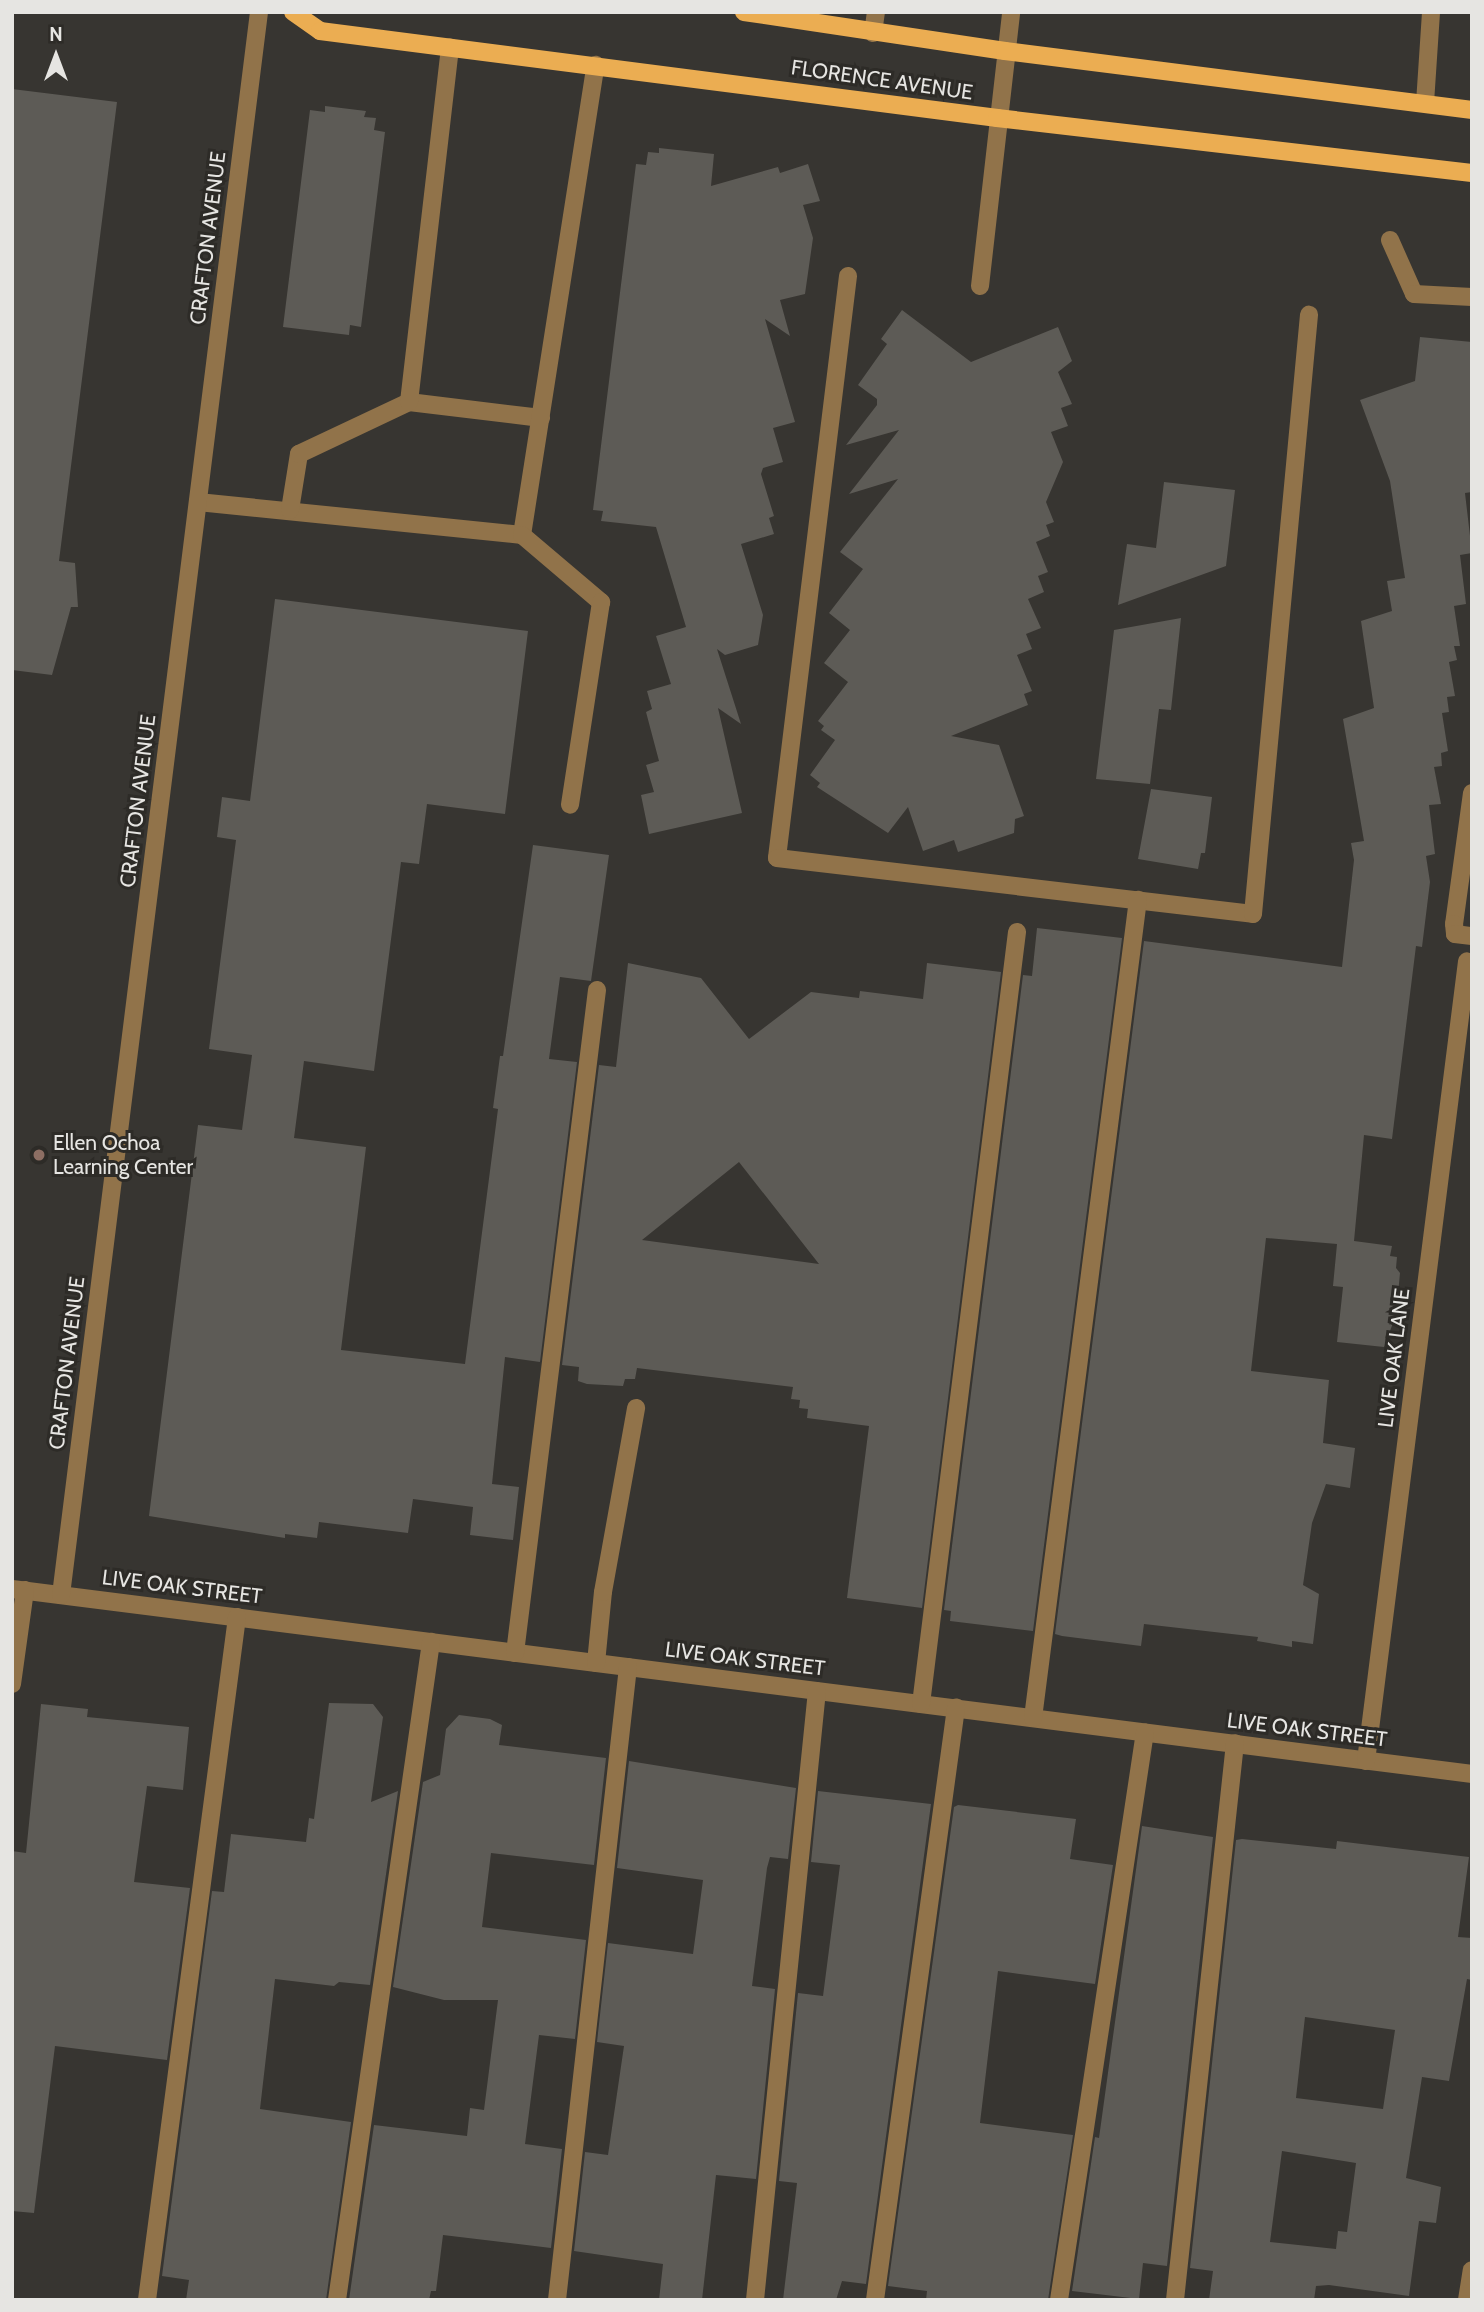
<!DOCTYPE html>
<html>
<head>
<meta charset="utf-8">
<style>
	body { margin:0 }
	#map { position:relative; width:1484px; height:2312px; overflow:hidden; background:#373531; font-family:Cabin,sans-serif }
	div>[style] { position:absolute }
	.building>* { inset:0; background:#5d5b56 }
	.minor>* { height:18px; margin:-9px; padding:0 9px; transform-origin:9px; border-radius:9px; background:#91734a }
	.major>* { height:18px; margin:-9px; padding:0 9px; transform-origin:9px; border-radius:9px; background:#ebad52 }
	.dots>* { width:19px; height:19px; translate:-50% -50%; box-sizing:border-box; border:4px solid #2d2b27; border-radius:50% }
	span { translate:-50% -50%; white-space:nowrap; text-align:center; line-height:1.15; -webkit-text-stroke:6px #2d2b27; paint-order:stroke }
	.street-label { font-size:21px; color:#e6e5e2 }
	.poi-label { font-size:21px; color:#e6e5e2 }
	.left { translate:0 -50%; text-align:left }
	.frame { position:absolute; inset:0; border:14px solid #e6e5e2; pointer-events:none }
	.north { position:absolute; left:21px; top:21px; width:70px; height:70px; -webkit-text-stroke:5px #2d2b27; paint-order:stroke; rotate:0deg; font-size:19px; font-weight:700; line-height:28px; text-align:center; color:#e6e5e2 }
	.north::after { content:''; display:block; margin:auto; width:24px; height:32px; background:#e6e5e2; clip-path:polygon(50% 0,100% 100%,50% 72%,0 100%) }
</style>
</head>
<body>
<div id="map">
	<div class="building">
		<div style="clip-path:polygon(12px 89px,117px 102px,59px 561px,75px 563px,78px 607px,71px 607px,52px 675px,12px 670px)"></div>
		<div style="clip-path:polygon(325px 106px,366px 111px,364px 117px,376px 118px,374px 130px,385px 132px,361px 327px,350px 325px,349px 335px,283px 327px,310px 110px,325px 112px)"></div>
		<div style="clip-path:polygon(659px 148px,714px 154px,711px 186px,778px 167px,780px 173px,808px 164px,820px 201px,803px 205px,813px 238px,805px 294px,780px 300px,790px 336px,765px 319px,795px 422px,773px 428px,783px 462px,763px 468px,761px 474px,774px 516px,769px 518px,774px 534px,741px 544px,763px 615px,758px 645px,725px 655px,717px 649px,741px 724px,718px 708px,742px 813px,649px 834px,641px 795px,654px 792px,646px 765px,659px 761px,646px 712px,652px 709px,647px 691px,671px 684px,656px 636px,686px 627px,656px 527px,601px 521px,603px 511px,593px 510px,636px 164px,646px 165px,648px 152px,659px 153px)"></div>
		<div style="clip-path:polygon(902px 310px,971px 362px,1058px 327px,1072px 361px,1058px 372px,1072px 404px,1061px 408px,1068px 426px,1051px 432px,1063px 462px,1046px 502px,1054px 522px,1046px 525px,1050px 536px,1036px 542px,1048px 572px,1038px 576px,1044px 592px,1028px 599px,1041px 628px,1026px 634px,1032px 649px,1017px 655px,1032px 691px,1024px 694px,1028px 705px,951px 736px,999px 745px,1024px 816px,1015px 819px,1014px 833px,958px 852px,954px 840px,923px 851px,908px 807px,888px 833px,817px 787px,820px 783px,810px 775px,835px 740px,821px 730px,824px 726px,818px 721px,848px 682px,824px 663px,850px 630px,829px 613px,863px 569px,840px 552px,898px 479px,849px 494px,899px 430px,846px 445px,877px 405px,877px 399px,858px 385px,887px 344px,881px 339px)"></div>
		<div style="clip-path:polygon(1420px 337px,1472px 342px,1472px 492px,1465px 493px,1472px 553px,1460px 555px,1466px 604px,1454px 606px,1460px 646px,1454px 646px,1457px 660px,1449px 662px,1455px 696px,1447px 697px,1449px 712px,1442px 713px,1448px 751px,1441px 753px,1442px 766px,1434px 767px,1441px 804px,1429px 805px,1435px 854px,1426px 856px,1430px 882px,1422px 947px,1416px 946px,1392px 1139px,1364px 1135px,1354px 1241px,1392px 1246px,1390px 1256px,1397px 1257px,1396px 1268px,1400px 1273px,1396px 1315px,1384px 1347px,1337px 1342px,1343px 1287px,1333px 1286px,1337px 1244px,1266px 1238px,1251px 1371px,1329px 1380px,1323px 1443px,1355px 1448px,1350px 1488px,1326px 1484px,1312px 1523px,1303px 1585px,1319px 1594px,1313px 1644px,1292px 1641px,1292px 1647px,1257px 1641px,1258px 1637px,1144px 1624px,1141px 1646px,1062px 1636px,1055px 1634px,1144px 941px,1342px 967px,1354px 860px,1351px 843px,1364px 841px,1343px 719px,1374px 708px,1361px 621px,1392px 611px,1387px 581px,1405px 578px,1390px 481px,1360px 400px,1415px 381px)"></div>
		<div style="clip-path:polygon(1164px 482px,1235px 490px,1226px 566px,1118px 605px,1127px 544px,1156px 548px)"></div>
		<div style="clip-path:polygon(275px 599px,528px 631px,505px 814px,427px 804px,419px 864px,401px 862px,374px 1071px,304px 1061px,294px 1138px,366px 1147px,341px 1350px,465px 1364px,498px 1109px,493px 1108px,500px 1056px,503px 1056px,533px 845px,609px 855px,591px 981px,560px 977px,549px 1059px,577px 1062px,540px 1362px,505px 1357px,492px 1484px,519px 1487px,513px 1540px,470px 1535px,473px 1507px,413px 1499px,408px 1533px,319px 1522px,317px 1538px,285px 1534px,285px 1538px,149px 1516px,198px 1125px,242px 1130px,252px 1055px,209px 1049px,236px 840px,217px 837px,222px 797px,250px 801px)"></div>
		<div style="clip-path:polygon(1181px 618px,1171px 710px,1159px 709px,1150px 784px,1096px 779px,1114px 630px)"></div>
		<div style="clip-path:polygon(1151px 789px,1212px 797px,1205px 853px,1201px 853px,1198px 869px,1138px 859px)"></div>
		<div style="clip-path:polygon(1037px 928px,1122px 938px,1033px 1631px,950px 1621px,951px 1611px,944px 1610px,1023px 975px,1032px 976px)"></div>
		<div style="clip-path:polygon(evenodd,628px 963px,701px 978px,749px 1039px,811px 992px,859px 998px,860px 991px,923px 999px,927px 963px,1001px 972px,922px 1608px,847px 1598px,869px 1426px,807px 1418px,808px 1409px,799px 1408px,800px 1400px,791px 1399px,793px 1387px,637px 1368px,635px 1379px,625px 1379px,623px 1386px,587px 1384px,578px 1381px,579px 1367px,562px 1365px,599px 1065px,616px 1067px,628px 963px,739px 1162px,819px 1264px,642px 1240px,739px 1162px)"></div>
		<div style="clip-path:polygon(329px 1703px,373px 1704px,383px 1717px,371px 1802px,398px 1791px,370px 1985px,339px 1982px,334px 1986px,275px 1979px,260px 2109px,351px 2122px,326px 2300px,186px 2300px,189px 2280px,162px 2276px,212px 1891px,224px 1892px,231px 1834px,306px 1842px,309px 1818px,314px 1819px)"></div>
		<div style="clip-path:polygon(41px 1704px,88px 1709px,87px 1717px,189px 1727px,183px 1790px,147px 1786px,134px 1882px,190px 1888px,167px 2060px,55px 2046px,34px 2213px,12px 2211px,12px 1851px,26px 1853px)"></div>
		<div style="clip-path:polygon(459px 1715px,490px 1719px,502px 1725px,499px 1745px,606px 1758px,594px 1865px,491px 1853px,482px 1927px,586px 1940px,575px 2039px,539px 2035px,525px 2144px,562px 2149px,551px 2248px,443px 2235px,436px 2291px,431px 2291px,429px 2300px,349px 2300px,374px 2125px,467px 2136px,470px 2108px,484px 2110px,498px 2000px,444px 2000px,393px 1987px,423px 1782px,440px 1775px,446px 1729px)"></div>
		<div style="clip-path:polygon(629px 1761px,796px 1788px,788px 1859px,770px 1857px,767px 1868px,752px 1986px,775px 1989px,756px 2179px,716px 2175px,702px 2300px,659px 2300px,663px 2264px,574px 2251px,585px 2152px,608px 2155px,624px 2046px,597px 2042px,608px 1943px,693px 1954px,703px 1880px,617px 1868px)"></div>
		<div style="clip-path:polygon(818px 1791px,931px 1804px,866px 2284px,842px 2281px,836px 2300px,783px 2300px,797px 2183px,779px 2181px,798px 1993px,823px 1996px,840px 1865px,811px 1862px)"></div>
		<div style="clip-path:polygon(958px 1805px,1076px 1819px,1070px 1859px,1113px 1865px,1095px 1984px,998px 1971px,980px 2123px,1073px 2135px,1048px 2300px,926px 2300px,927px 2291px,888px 2286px,954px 1807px)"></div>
		<div style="clip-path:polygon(1142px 1826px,1213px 1837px,1167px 2266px,1143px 2263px,1139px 2299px,1072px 2291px,1095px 2137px,1099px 2138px)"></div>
		<div style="clip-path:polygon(evenodd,1242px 1839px,1336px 1849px,1337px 1841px,1469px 1857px,1458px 1937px,1472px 1938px,1472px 1980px,1467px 1979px,1449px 2081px,1422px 2077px,1406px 2178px,1441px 2187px,1436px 2223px,1419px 2221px,1409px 2296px,1329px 2285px,1316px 2286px,1314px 2300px,1209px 2300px,1213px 2271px,1190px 2268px,1236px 1840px,1242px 1839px,1305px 2017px,1395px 2030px,1383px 2109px,1296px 2098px,1305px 2017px,1242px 1839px,1282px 2151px,1356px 2163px,1347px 2232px,1338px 2231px,1336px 2249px,1270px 2242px,1282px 2151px)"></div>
	</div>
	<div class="minor">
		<div style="left:873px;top:33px;width:21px;rotate:-82deg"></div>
		<div style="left:1425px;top:103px;width:91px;rotate:-86.2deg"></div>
		<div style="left:1390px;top:240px;width:59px;rotate:66deg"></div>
		<div style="left:1414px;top:294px;width:58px;rotate:3deg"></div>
		<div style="left:848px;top:276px;width:586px;rotate:96.96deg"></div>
		<div style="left:777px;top:858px;width:479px;rotate:6.7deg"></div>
		<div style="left:1253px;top:914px;width:602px;rotate:-84.66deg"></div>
		<div style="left:980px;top:286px;width:276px;rotate:-83.5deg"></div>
		<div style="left:409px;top:402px;width:133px;rotate:6.9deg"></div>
		<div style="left:198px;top:502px;width:326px;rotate:5.8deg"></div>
		<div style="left:522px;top:535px;width:476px;rotate:-81.1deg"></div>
		<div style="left:290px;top:510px;width:57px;rotate:-80.9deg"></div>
		<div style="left:299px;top:454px;width:122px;rotate:-25.3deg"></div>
		<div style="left:409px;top:402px;width:357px;rotate:-83.4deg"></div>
		<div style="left:522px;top:535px;width:104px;rotate:40.3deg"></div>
		<div style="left:601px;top:602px;width:205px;rotate:98.7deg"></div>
		<div style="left:1472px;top:793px;width:132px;rotate:97.8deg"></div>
		<div style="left:1454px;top:924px;width:10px;rotate:84deg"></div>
		<div style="left:1455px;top:934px;width:17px;rotate:7deg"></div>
		<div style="left:12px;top:1589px;width:1472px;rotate:7.22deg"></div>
		<div style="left:61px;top:1595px;width:1595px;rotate:-82.87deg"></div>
		<div style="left:515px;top:1653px;width:668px;rotate:-82.95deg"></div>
		<div style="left:596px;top:1663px;width:71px;rotate:-84.4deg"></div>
		<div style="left:603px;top:1592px;width:187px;rotate:-79.8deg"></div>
		<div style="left:12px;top:1684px;width:95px;rotate:-82.1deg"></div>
		<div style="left:921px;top:1704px;width:778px;rotate:-82.91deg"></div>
		<div style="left:1033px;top:1718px;width:825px;rotate:-82.69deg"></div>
		<div style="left:1366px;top:1761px;width:806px;rotate:-82.8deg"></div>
		<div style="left:147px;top:2300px;width:689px;rotate:-82.49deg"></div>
		<div style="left:337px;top:2300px;width:665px;rotate:-81.87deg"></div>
		<div style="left:557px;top:2300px;width:637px;rotate:-83.6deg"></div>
		<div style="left:755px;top:2300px;width:612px;rotate:-84.19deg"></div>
		<div style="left:875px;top:2300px;width:598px;rotate:-82.21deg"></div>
		<div style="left:1059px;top:2300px;width:574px;rotate:-81.39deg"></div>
		<div style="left:1175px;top:2300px;width:560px;rotate:-83.85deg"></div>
		<div style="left:1467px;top:2300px;width:30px;rotate:-81deg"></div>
	</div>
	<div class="major">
		<div style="left:293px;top:12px;width:33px;rotate:35deg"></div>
		<div style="left:320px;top:31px;width:683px;rotate:7.32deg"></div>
		<div style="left:997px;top:118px;width:478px;rotate:6.6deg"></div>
		<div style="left:744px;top:12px;width:264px;rotate:8.5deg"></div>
		<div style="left:1005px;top:51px;width:471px;rotate:7.2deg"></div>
	</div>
	<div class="dots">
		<div style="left:39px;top:1155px;background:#8d6e63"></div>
	</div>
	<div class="street-label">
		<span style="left:882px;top:80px;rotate:8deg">FLORENCE AVENUE</span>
		<span style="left:208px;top:238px;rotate:-83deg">CRAFTON AVENUE</span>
		<span style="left:138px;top:801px;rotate:-83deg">CRAFTON AVENUE</span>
		<span style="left:1394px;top:1358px;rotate:-83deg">LIVE OAK LANE</span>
		<span style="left:67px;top:1363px;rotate:-83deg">CRAFTON AVENUE</span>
		<span style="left:182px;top:1587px;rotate:7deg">LIVE OAK STREET</span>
		<span style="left:745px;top:1659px;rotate:7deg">LIVE OAK STREET</span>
		<span style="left:1307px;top:1730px;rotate:7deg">LIVE OAK STREET</span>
	</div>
	<div class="poi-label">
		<span class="left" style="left:53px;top:1155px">Ellen Ochoa<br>Learning Center</span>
	</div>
	<div class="frame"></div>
	<div class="north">N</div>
</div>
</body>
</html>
